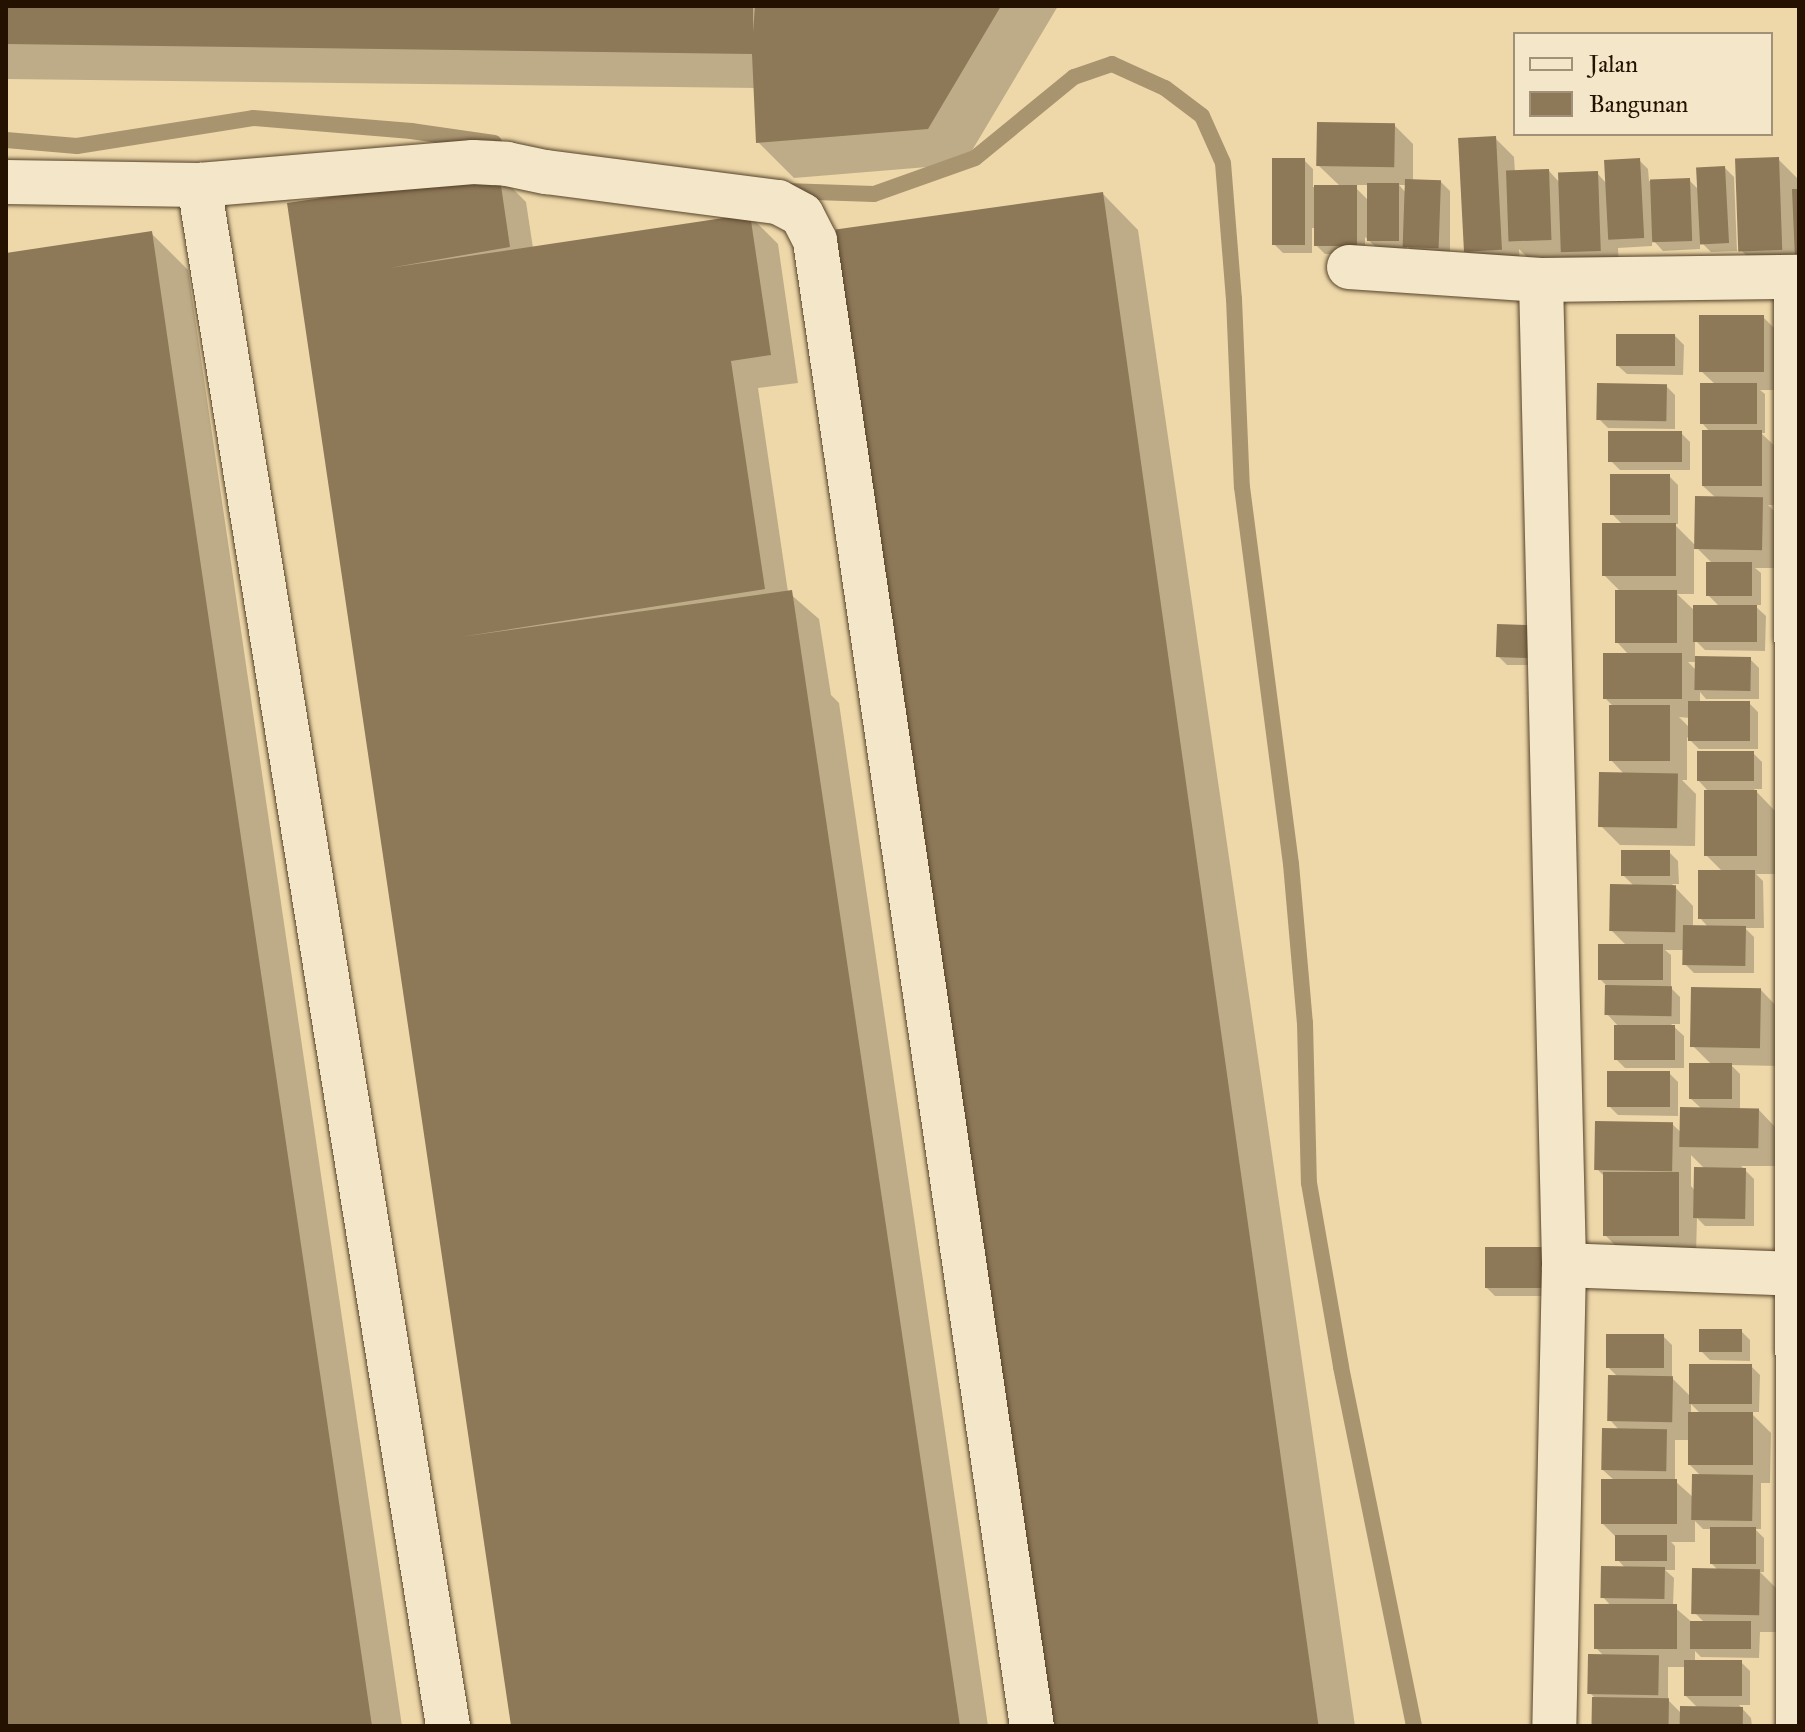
<!DOCTYPE html>
<html>
<head>
<meta charset="utf-8">
<style>
	body { margin:0 }
	#map { position:relative; width:1805px; height:1732px; overflow:hidden; background:#eed8aa; font-family:"IM FELL Great Primer",serif }
	div>[style] { position:absolute }
	.shadow>* { inset:0; background:#0003 }
	.stream>* { height:16px; margin:-8px; padding:0 8px; transform-origin:8px; border-radius:8px; background:#a99470 }
	.building>* { inset:0; background:#8d7858; transform-origin:0 0 }
	.roads { filter:drop-shadow(0 0 2px #56432a) drop-shadow(0 0 2px #56432a) }
	.minor>* { height:44px; margin:-22px; padding:0 22px; transform-origin:22px; border-radius:22px; background:#f4e6c8 }
	span { translate:-50% -50%; white-space:nowrap; text-align:center; line-height:1.15; -webkit-text-stroke:8px #f4e6c8; paint-order:stroke }
	.frame { position:absolute; inset:0; border:8px solid #241100; pointer-events:none }
	.legend { position:absolute; left:1513px; top:32px; width:260px; height:104px; box-sizing:border-box; background:#f4e6c8; border:2px solid #a19178; margin:0; padding:10px 14px; list-style:none; font-size:24px; color:#241100 }
	.legend li { display:flex; align-items:center; gap:16px; height:40px }
	.legend b { width:40px; border:2px solid #a19178 }
</style>
</head>
<body>
<div id="map">
	<div class="shadow">
		<div style="clip-path:polygon(6px 6px,1058px 6px,964px 164px,794px 178px,758px 142px,756px 88px,6px 79px)"></div>
		<div style="clip-path:polygon(evenodd,1394px 125px,1413px 144px,1413px 181px,1441px 182px,1450px 191px,1450px 255px,1416px 255px,1407px 246px,1407px 249px,1378px 249px,1365px 237px,1365px 254px,1325px 254px,1316px 245px,1316px 228px,1312px 228px,1312px 253px,1283px 253px,1274px 244px,1304px 160px,1313px 169px,1313px 187px,1341px 187px,1319px 166px,1394px 125px,1353px 185px,1368px 185px,1368px 200px,1353px 185px,1394px 125px,1399px 185px,1407px 185px,1407px 194px,1399px 185px)"></div>
		<div style="clip-path:polygon(1495px 138px,1514px 157px,1515px 173px,1549px 171px,1560px 183px,1597px 173px,1607px 184px,1639px 160px,1648px 169px,1649px 181px,1689px 180px,1699px 190px,1725px 168px,1734px 177px,1737px 251px,1711px 252px,1700px 241px,1700px 249px,1663px 251px,1652px 239px,1652px 246px,1618px 248px,1619px 269px,1530px 260px,1519px 249px,1520px 268px,1484px 270px,1465px 251px)"></div>
		<div style="clip-path:polygon(1778px 159px,1797px 178px,1799px 268px,1760px 270px,1742px 251px)"></div>
		<div style="clip-path:polygon(498px 174px,526px 202px,533px 248px,750px 216px,778px 244px,798px 383px,758px 388px,788px 592px,819px 619px,831px 695px,839px 703px,988px 1726px,512px 1726px,290px 205px)"></div>
		<div style="clip-path:polygon(1103px 194px,1138px 230px,1355px 1726px,1055px 1726px)"></div>
		<div style="clip-path:polygon(152px 234px,188px 270px,402px 1726px,6px 1726px,6px 255px)"></div>
		<div style="clip-path:polygon(evenodd,1763px 317px,1782px 336px,1782px 390px,1760px 390px,1765px 394px,1765px 433px,1761px 433px,1780px 451px,1779px 505px,1768px 505px,1781px 518px,1781px 568px,1755px 568px,1761px 573px,1761px 605px,1754px 605px,1766px 616px,1765px 651px,1705px 650px,1695px 640px,1695px 658px,1750px 659px,1759px 668px,1759px 699px,1706px 699px,1700px 692px,1700px 703px,1749px 703px,1758px 712px,1758px 749px,1699px 749px,1687px 737px,1687px 780px,1682px 780px,1696px 794px,1695px 846px,1620px 845px,1601px 826px,1625px 775px,1611px 760px,1614px 707px,1605px 698px,1629px 655px,1617px 642px,1621px 592px,1604px 575px,1623px 525px,1612px 514px,1669px 476px,1678px 485px,1678px 524px,1674px 524px,1697px 547px,1716px 498px,1703px 486px,1710px 432px,1702px 423px,1716px 385px,1701px 371px,1763px 317px,1694px 545px,1713px 564px,1708px 595px,1720px 607px,1695px 611px,1677px 594px,1694px 594px,1694px 545px,1763px 317px,1688px 662px,1697px 662px,1697px 671px,1688px 662px,1763px 317px,1679px 717px,1690px 718px,1690px 728px,1679px 717px)"></div>
		<div style="clip-path:polygon(1675px 336px,1684px 345px,1683px 375px,1627px 374px,1618px 366px)"></div>
		<div style="clip-path:polygon(1666px 386px,1675px 395px,1675px 429px,1608px 428px,1599px 419px)"></div>
		<div style="clip-path:polygon(1681px 433px,1690px 442px,1690px 470px,1620px 470px,1611px 461px)"></div>
		<div style="clip-path:polygon(1499px 626px,1538px 665px,1507px 665px,1498px 656px)"></div>
		<div style="clip-path:polygon(1753px 753px,1762px 762px,1762px 789px,1754px 789px,1775px 811px,1775px 874px,1756px 874px,1763px 881px,1764px 928px,1745px 928px,1754px 937px,1754px 973px,1694px 973px,1685px 964px,1685px 950px,1665px 950px,1671px 955px,1671px 988px,1680px 997px,1680px 1024px,1671px 1024px,1684px 1036px,1684px 1068px,1625px 1068px,1616px 1059px,1619px 1027px,1607px 1014px,1607px 986px,1600px 979px,1627px 946px,1612px 931px,1634px 886px,1623px 875px,1669px 852px,1678px 861px,1679px 884px,1672px 884px,1693px 906px,1693px 928px,1709px 928px,1700px 918px,1723px 872px,1706px 855px,1709px 792px,1698px 780px)"></div>
		<div style="clip-path:polygon(evenodd,1761px 990px,1779px 1009px,1780px 1066px,1731px 1065px,1740px 1074px,1740px 1110px,1759px 1110px,1777px 1129px,1778px 1166px,1741px 1166px,1754px 1179px,1754px 1226px,1705px 1226px,1697px 1218px,1696px 1255px,1624px 1254px,1605px 1235px,1605px 1177px,1597px 1169px,1672px 1124px,1683px 1134px,1702px 1109px,1690px 1098px,1712px 1065px,1693px 1046px,1761px 990px,1691px 1155px,1705px 1169px,1696px 1192px,1691px 1186px,1691px 1155px)"></div>
		<div style="clip-path:polygon(1669px 1073px,1678px 1082px,1678px 1116px,1618px 1115px,1609px 1106px)"></div>
		<div style="clip-path:polygon(1553px 1249px,1561px 1296px,1495px 1296px,1486px 1287px)"></div>
		<div style="clip-path:polygon(1741px 1331px,1750px 1340px,1750px 1361px,1710px 1360px,1701px 1351px)"></div>
		<div style="clip-path:polygon(evenodd,1663px 1336px,1672px 1345px,1672px 1378px,1690px 1396px,1751px 1366px,1760px 1375px,1759px 1412px,1750px 1412px,1771px 1433px,1770px 1483px,1761px 1483px,1761px 1529px,1755px 1529px,1764px 1538px,1764px 1572px,1760px 1572px,1778px 1590px,1778px 1632px,1760px 1632px,1759px 1658px,1701px 1657px,1695px 1651px,1695px 1662px,1741px 1662px,1750px 1671px,1750px 1705px,1739px 1705px,1751px 1718px,1752px 1726px,1594px 1726px,1594px 1697px,1590px 1693px,1604px 1656px,1596px 1648px,1611px 1606px,1603px 1597px,1626px 1569px,1618px 1560px,1617px 1538px,1602px 1523px,1615px 1481px,1603px 1470px,1620px 1431px,1610px 1420px,1618px 1377px,1608px 1367px,1663px 1336px,1691px 1404px,1701px 1414px,1691px 1414px,1691px 1404px,1663px 1336px,1675px 1440px,1689px 1440px,1689px 1464px,1701px 1476px,1694px 1498px,1675px 1481px,1675px 1440px,1663px 1336px,1695px 1521px,1703px 1529px,1712px 1529px,1711px 1563px,1719px 1571px,1695px 1613px,1705px 1623px,1693px 1623px,1673px 1606px,1674px 1578px,1665px 1570px,1675px 1570px,1675px 1546px,1671px 1542px,1695px 1542px,1695px 1521px,1663px 1336px,1668px 1667px,1686px 1667px,1686px 1696px,1698px 1708px,1683px 1715px,1668px 1700px,1668px 1667px)"></div>
	</div>
	<div class="stream">
		<div style="left:6px;top:140px;width:71px;rotate:4.8deg"></div>
		<div style="left:77px;top:146px;width:178px;rotate:-9deg"></div>
		<div style="left:253px;top:118px;width:159px;rotate:4.7deg"></div>
		<div style="left:411px;top:131px;width:84px;rotate:8.2deg"></div>
		<div style="left:785px;top:191px;width:89px;rotate:1.9deg"></div>
		<div style="left:874px;top:194px;width:107px;rotate:-19.6deg"></div>
		<div style="left:975px;top:158px;width:128px;rotate:-39.3deg"></div>
		<div style="left:1074px;top:77px;width:40px;rotate:-18.9deg"></div>
		<div style="left:1112px;top:64px;width:58px;rotate:24.4deg"></div>
		<div style="left:1165px;top:88px;width:46px;rotate:37.1deg"></div>
		<div style="left:1202px;top:116px;width:51px;rotate:65.9deg"></div>
		<div style="left:1223px;top:163px;width:136px;rotate:85.4deg"></div>
		<div style="left:1234px;top:299px;width:188px;rotate:87.6deg"></div>
		<div style="left:1242px;top:487px;width:380px;rotate:82.6deg"></div>
		<div style="left:1291px;top:864px;width:160px;rotate:85deg"></div>
		<div style="left:1305px;top:1023px;width:160px;rotate:88.6deg"></div>
		<div style="left:1309px;top:1183px;width:187px;rotate:80.1deg"></div>
		<div style="left:1341px;top:1367px;width:366px;rotate:78.5deg"></div>
	</div>
	<div class="building">
		<div style="clip-path:polygon(6px 6px,753px 6px,753px 32px,755px 6px,1001px 6px,928px 129px,756px 143px,752px 54px,6px 44px)"></div>
		<div style="left:1317px;top:122px;width:78px;height:44px;rotate:1deg"></div>
		<div style="left:1496px;top:136px;width:114px;height:38px;rotate:87deg"></div>
		<div style="left:1779px;top:157px;width:93px;height:44px;rotate:88deg"></div>
		<div style="left:1272px;top:158px;width:33px;height:87px"></div>
		<div style="left:1640px;top:158px;width:80px;height:36px;rotate:87deg"></div>
		<div style="left:1725px;top:166px;width:77px;height:29px;rotate:87deg"></div>
		<div style="left:1549px;top:169px;width:71px;height:43px;rotate:88deg"></div>
		<div style="left:1598px;top:171px;width:80px;height:40px;rotate:88deg"></div>
		<div style="clip-path:polygon(499px 172px,510px 247px,389px 268px,750px 214px,771px 355px,731px 361px,765px 589px,460px 637px,792px 590px,960px 1726px,511px 1726px,287px 203px)"></div>
		<div style="left:1690px;top:178px;width:63px;height:40px;rotate:88deg"></div>
		<div style="left:1405px;top:179px;width:36px;height:68px;rotate:2deg"></div>
		<div style="left:1367px;top:183px;width:32px;height:58px"></div>
		<div style="left:1314px;top:185px;width:43px;height:61px"></div>
		<div style="clip-path:polygon(1792px 189px,1799px 189px,1799px 259px,1795px 259px)"></div>
		<div style="left:1103px;top:192px;width:1550px;height:270px;rotate:82deg"></div>
		<div style="clip-path:polygon(152px 231px,174px 383px,372px 1726px,6px 1726px,6px 253px)"></div>
		<div style="left:1764px;top:315px;width:57px;height:65px;rotate:90deg"></div>
		<div style="left:1616px;top:334px;width:59px;height:32px"></div>
		<div style="left:1597px;top:383px;width:70px;height:37px;rotate:1deg"></div>
		<div style="left:1700px;top:383px;width:57px;height:41px"></div>
		<div style="left:1702px;top:430px;width:60px;height:56px"></div>
		<div style="left:1608px;top:431px;width:74px;height:31px"></div>
		<div style="left:1610px;top:474px;width:60px;height:41px"></div>
		<div style="left:1695px;top:496px;width:68px;height:53px;rotate:1deg"></div>
		<div style="left:1602px;top:523px;width:74px;height:53px"></div>
		<div style="left:1706px;top:562px;width:46px;height:34px"></div>
		<div style="left:1615px;top:590px;width:62px;height:53px"></div>
		<div style="left:1693px;top:605px;width:64px;height:37px"></div>
		<div style="left:1497px;top:624px;width:33px;height:33px;rotate:2deg"></div>
		<div style="left:1603px;top:653px;width:79px;height:46px"></div>
		<div style="left:1695px;top:656px;width:56px;height:34px;rotate:1deg"></div>
		<div style="left:1688px;top:701px;width:62px;height:40px"></div>
		<div style="left:1609px;top:705px;width:61px;height:56px"></div>
		<div style="left:1697px;top:751px;width:57px;height:30px"></div>
		<div style="left:1599px;top:772px;width:79px;height:55px;rotate:1deg"></div>
		<div style="left:1704px;top:790px;width:53px;height:66px"></div>
		<div style="left:1621px;top:850px;width:49px;height:26px"></div>
		<div style="left:1698px;top:870px;width:57px;height:49px"></div>
		<div style="left:1610px;top:884px;width:66px;height:47px;rotate:1deg"></div>
		<div style="left:1683px;top:925px;width:63px;height:40px;rotate:1deg"></div>
		<div style="left:1598px;top:944px;width:65px;height:36px"></div>
		<div style="left:1605px;top:985px;width:67px;height:30px;rotate:1deg"></div>
		<div style="left:1691px;top:987px;width:70px;height:60px;rotate:1deg"></div>
		<div style="left:1614px;top:1025px;width:61px;height:35px"></div>
		<div style="left:1689px;top:1063px;width:43px;height:36px"></div>
		<div style="left:1607px;top:1071px;width:63px;height:36px"></div>
		<div style="left:1680px;top:1107px;width:79px;height:40px;rotate:1deg"></div>
		<div style="left:1595px;top:1121px;width:78px;height:49px;rotate:1deg"></div>
		<div style="left:1694px;top:1167px;width:52px;height:51px;rotate:1deg"></div>
		<div style="left:1603px;top:1172px;width:76px;height:64px"></div>
		<div style="left:1485px;top:1247px;width:68px;height:41px"></div>
		<div style="left:1699px;top:1329px;width:43px;height:23px"></div>
		<div style="left:1606px;top:1334px;width:58px;height:34px"></div>
		<div style="left:1689px;top:1364px;width:63px;height:40px"></div>
		<div style="left:1608px;top:1375px;width:65px;height:46px;rotate:1deg"></div>
		<div style="left:1688px;top:1412px;width:65px;height:53px"></div>
		<div style="left:1602px;top:1428px;width:65px;height:42px;rotate:1deg"></div>
		<div style="left:1692px;top:1474px;width:61px;height:46px;rotate:1deg"></div>
		<div style="left:1601px;top:1479px;width:76px;height:45px"></div>
		<div style="left:1710px;top:1527px;width:46px;height:37px"></div>
		<div style="left:1615px;top:1535px;width:52px;height:26px"></div>
		<div style="left:1601px;top:1566px;width:64px;height:32px;rotate:1deg"></div>
		<div style="left:1692px;top:1568px;width:68px;height:46px;rotate:1deg"></div>
		<div style="left:1594px;top:1604px;width:83px;height:45px"></div>
		<div style="left:1690px;top:1621px;width:61px;height:28px"></div>
		<div style="left:1588px;top:1654px;width:71px;height:40px;rotate:1deg"></div>
		<div style="left:1684px;top:1660px;width:58px;height:36px"></div>
		<div style="left:1592px;top:1697px;width:77px;height:29px;rotate:1deg"></div>
		<div style="left:1680px;top:1706px;width:63px;height:20px;rotate:1deg"></div>
	</div>
	<div class="roads">
		<div class="minor">
			<div style="left:6px;top:182px;width:193px;rotate:0.9deg"></div>
			<div style="left:199px;top:185px;width:275px;rotate:-4.8deg"></div>
			<div style="left:473px;top:162px;width:34px;rotate:3deg"></div>
			<div style="left:507px;top:164px;width:40px;rotate:12deg"></div>
			<div style="left:546px;top:172px;width:234px;rotate:7.4deg"></div>
			<div style="left:778px;top:202px;width:27px;rotate:28deg"></div>
			<div style="left:802px;top:215px;width:29px;rotate:63deg"></div>
			<div style="left:815px;top:241px;width:1501px;rotate:81.69deg"></div>
			<div style="left:199px;top:185px;width:1561px;rotate:80.82deg"></div>
			<div style="left:1349px;top:267px;width:192px;rotate:3.9deg"></div>
			<div style="left:1541px;top:280px;width:258px;rotate:-0.7deg"></div>
			<div style="left:1796px;top:277px;width:1449px;rotate:89.92deg"></div>
			<div style="left:1541px;top:280px;width:985px;rotate:88.66deg"></div>
			<div style="left:1564px;top:1265px;width:461px;rotate:91.2deg"></div>
			<div style="left:1564px;top:1265px;width:235px;rotate:2.2deg"></div>
		</div>
	</div>
	<div class="frame"></div>
	<ul class="legend">
	<li><b style="height:10px;background:#f4e6c8"></b>Jalan</li>
	<li><b style="height:22px;background:#8d7858"></b>Bangunan</li>
	</ul>
</div>
</body>
</html>
